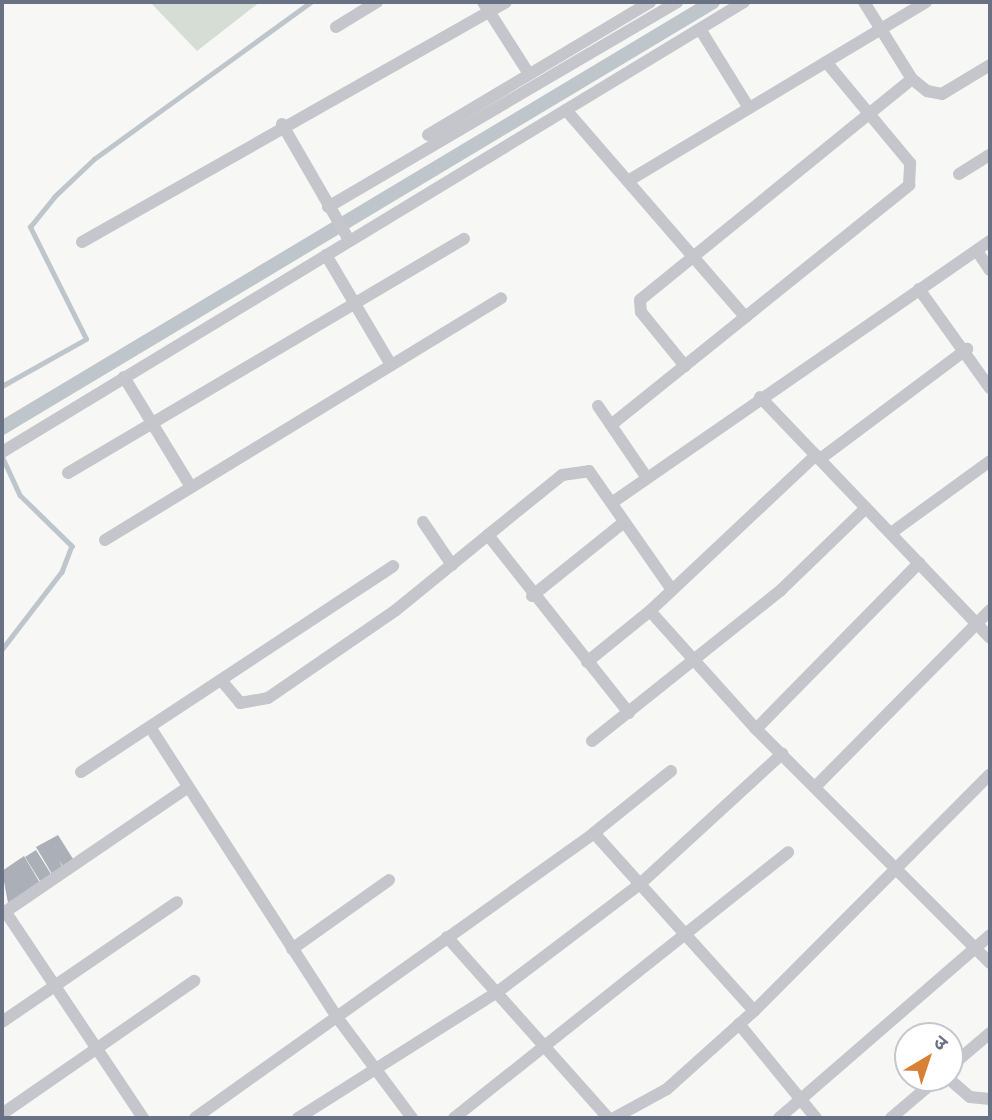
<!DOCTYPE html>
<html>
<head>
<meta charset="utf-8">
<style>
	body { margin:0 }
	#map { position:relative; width:992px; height:1120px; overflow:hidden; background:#f7f8f5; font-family:"PT Sans","Noto Sans Devanagari",sans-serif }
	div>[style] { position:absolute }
	.green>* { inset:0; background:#d6ddd5 }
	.stream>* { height:4.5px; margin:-2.25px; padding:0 2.25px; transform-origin:2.25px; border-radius:2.25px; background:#bec5cb }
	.canal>* { height:14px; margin:-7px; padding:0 7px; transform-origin:7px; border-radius:7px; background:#bec5cb }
	.building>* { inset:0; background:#abafb8; transform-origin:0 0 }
	.street>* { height:12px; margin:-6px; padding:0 6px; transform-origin:6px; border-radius:6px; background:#c4c6cb }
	span { translate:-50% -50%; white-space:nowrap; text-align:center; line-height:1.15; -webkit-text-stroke:7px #fff; paint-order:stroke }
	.frame { position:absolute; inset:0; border:4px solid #697284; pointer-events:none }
	.north { position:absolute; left:894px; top:1022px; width:70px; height:70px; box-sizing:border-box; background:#fff; border:2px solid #c3c7ce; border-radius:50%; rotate:39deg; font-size:19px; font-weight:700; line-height:28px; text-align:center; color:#697284 }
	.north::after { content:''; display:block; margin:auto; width:24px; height:32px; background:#d88035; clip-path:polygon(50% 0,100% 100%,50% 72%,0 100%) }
</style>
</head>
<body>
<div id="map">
	<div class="green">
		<div style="clip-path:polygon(150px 2px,260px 2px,197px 51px)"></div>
	</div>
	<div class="stream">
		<div style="left:2px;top:386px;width:96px;rotate:-29.2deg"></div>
		<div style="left:86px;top:339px;width:125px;rotate:-116.6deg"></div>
		<div style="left:30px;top:227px;width:38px;rotate:-51deg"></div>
		<div style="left:54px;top:197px;width:55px;rotate:-43.5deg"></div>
		<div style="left:94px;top:159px;width:268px;rotate:-35.9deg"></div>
		<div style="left:2px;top:456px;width:43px;rotate:65.2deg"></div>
		<div style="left:20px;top:495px;width:73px;rotate:44.4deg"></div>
		<div style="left:72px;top:546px;width:28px;rotate:111deg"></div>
		<div style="left:62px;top:572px;width:98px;rotate:127.6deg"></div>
	</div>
	<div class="canal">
		<div style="left:2px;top:428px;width:829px;rotate:-30.93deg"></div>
	</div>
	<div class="building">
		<div style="clip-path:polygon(58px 835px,75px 862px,64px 868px,59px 860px,63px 868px,52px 874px,36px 847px)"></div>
		<div style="left:36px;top:850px;width:31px;height:13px;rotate:58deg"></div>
		<div style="clip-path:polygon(24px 856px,40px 883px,8px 903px,2px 871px)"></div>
	</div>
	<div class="street">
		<div style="left:483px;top:2px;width:85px;rotate:57.4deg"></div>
		<div style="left:864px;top:2px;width:91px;rotate:58.1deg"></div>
		<div style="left:912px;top:79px;width:19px;rotate:39deg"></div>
		<div style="left:927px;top:91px;width:15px;rotate:11deg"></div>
		<div style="left:942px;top:94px;width:56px;rotate:-31.1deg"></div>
		<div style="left:336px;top:27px;width:48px;rotate:-31.4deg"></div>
		<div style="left:700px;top:29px;width:93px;rotate:58.2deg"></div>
		<div style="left:566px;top:110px;width:274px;rotate:49.1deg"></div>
		<div style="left:282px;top:124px;width:134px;rotate:60deg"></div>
		<div style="left:428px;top:135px;width:259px;rotate:-30.9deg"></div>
		<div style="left:959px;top:174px;width:36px;rotate:-32deg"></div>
		<div style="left:628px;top:181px;width:348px;rotate:-31deg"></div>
		<div style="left:328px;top:207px;width:405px;rotate:-30.4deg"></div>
		<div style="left:82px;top:242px;width:487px;rotate:-29.5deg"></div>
		<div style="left:977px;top:251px;width:23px;rotate:56deg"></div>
		<div style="left:326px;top:255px;width:128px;rotate:59.4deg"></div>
		<div style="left:919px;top:289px;width:122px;rotate:54.4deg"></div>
		<div style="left:685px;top:366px;width:70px;rotate:-129.2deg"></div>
		<div style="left:641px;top:312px;width:12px;rotate:-95deg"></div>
		<div style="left:640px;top:300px;width:350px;rotate:-39.1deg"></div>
		<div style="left:124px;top:377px;width:129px;rotate:58.7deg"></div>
		<div style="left:760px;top:397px;width:333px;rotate:46.3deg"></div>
		<div style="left:598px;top:406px;width:87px;rotate:55.8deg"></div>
		<div style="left:611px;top:425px;width:383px;rotate:-38.8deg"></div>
		<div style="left:909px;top:185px;width:22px;rotate:-87deg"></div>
		<div style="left:910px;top:163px;width:131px;rotate:-129.7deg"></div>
		<div style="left:2px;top:452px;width:868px;rotate:-31.24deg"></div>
		<div style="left:816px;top:455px;width:228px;rotate:136.8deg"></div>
		<div style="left:650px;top:611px;width:159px;rotate:48.1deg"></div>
		<div style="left:756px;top:729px;width:331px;rotate:45deg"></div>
		<div style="left:820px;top:459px;width:184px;rotate:-36.8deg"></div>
		<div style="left:68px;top:473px;width:460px;rotate:-30.6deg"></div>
		<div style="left:613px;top:502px;width:459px;rotate:-34.7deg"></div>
		<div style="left:423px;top:522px;width:52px;rotate:56deg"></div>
		<div style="left:891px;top:533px;width:122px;rotate:-36deg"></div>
		<div style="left:105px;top:540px;width:464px;rotate:-31.4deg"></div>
		<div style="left:532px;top:596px;width:118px;rotate:-38.8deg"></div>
		<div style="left:587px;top:662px;width:81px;rotate:-39deg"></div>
		<div style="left:221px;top:680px;width:30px;rotate:50deg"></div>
		<div style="left:240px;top:703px;width:28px;rotate:-10deg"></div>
		<div style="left:268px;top:698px;width:155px;rotate:-34.5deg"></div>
		<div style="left:396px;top:610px;width:119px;rotate:-39.2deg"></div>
		<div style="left:629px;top:713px;width:227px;rotate:-128.4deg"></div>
		<div style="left:488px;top:535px;width:95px;rotate:-39deg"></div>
		<div style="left:562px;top:475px;width:27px;rotate:-8deg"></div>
		<div style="left:589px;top:471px;width:145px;rotate:55.1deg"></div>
		<div style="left:150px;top:727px;width:344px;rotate:57.2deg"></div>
		<div style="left:336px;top:1016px;width:127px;rotate:53.3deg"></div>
		<div style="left:756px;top:729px;width:233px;rotate:-45.5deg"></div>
		<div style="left:592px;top:741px;width:242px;rotate:-38.6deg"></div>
		<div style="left:781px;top:590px;width:118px;rotate:-44deg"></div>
		<div style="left:671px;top:771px;width:99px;rotate:141.2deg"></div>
		<div style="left:594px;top:833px;width:239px;rotate:48deg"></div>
		<div style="left:81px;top:772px;width:374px;rotate:-33.4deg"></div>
		<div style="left:815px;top:787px;width:249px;rotate:-45.3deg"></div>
		<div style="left:5px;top:911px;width:249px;rotate:56.3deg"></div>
		<div style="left:2px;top:914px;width:225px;rotate:-34.3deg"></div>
		<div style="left:447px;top:937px;width:242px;rotate:48.3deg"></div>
		<div style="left:292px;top:949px;width:119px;rotate:-35.4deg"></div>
		<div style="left:2px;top:1022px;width:212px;rotate:-34.4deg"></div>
		<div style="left:739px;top:1024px;width:122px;rotate:50.7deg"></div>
		<div style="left:950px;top:1067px;width:52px;rotate:-40.4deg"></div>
		<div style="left:948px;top:1078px;width:29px;rotate:41deg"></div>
		<div style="left:970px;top:1097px;width:20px;rotate:6deg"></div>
		<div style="left:2px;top:1114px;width:234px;rotate:-34.7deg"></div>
		<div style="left:195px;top:1118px;width:490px;rotate:-35.5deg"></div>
		<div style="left:298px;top:1118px;width:234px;rotate:-32.3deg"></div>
		<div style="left:496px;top:993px;width:181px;rotate:-37.1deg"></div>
		<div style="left:640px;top:884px;width:193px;rotate:-42.5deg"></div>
		<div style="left:454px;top:1118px;width:427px;rotate:-38.5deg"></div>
		<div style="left:614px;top:1118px;width:60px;rotate:-28.7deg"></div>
		<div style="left:667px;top:1089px;width:117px;rotate:-41.9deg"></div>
		<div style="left:754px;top:1011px;width:334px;rotate:-45.1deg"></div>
		<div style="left:779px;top:1118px;width:279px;rotate:-40.9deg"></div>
		<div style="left:891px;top:1118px;width:62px;rotate:-40.4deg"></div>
	</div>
	<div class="frame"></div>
	<div class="north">उ</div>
</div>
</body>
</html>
